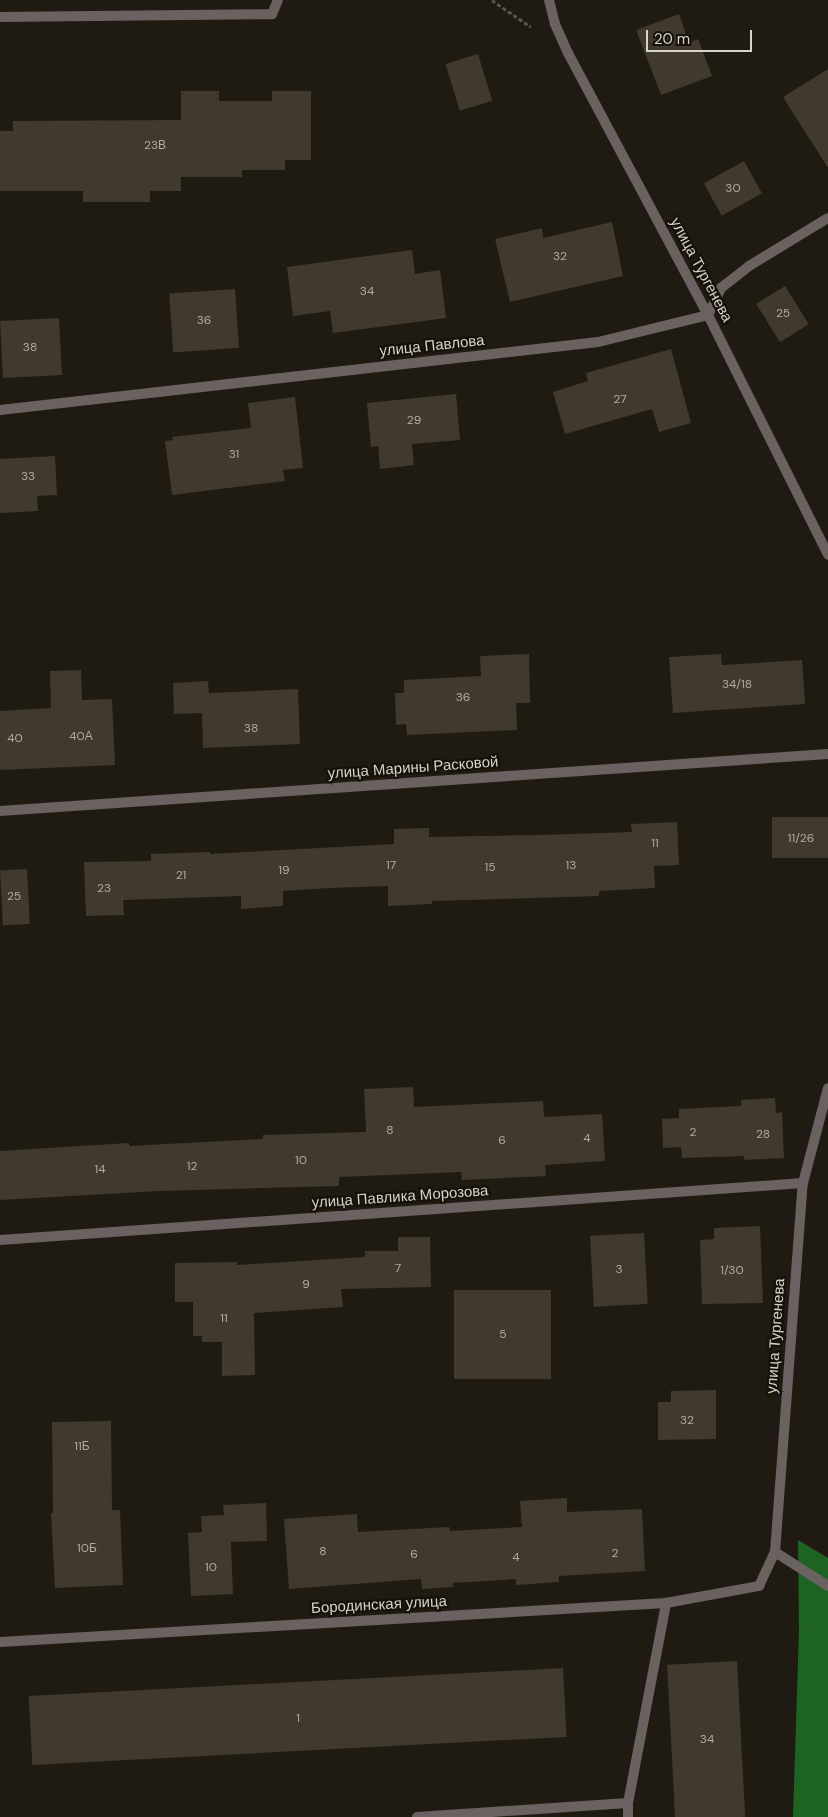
<!DOCTYPE html>
<html>
<head>
<meta charset="utf-8">
<style>
	body { margin:0 }
	#map { position:relative; width:828px; height:1817px; overflow:hidden; background:#201b12; font-family:"DM Sans",sans-serif }
	div>[style] { position:absolute }
	.forest>* { inset:0; background:#1d6423 }
	.building>* { inset:0; background:#3f392e; transform-origin:0 0 }
	.path>* { height:3px; margin-top:-1.5px; transform-origin:0; background:repeating-linear-gradient(90deg,#58534b 0 4px,transparent 0 6.5px) }
	.service>* { height:10px; margin:-5px; padding:0 5px; transform-origin:5px; border-radius:5px; background:#696261 }
	.minor>* { height:10px; margin:-5px; padding:0 5px; transform-origin:5px; border-radius:5px; background:#696261 }
	span { translate:-50% -50%; white-space:nowrap; text-align:center; line-height:1.15; -webkit-text-stroke:4.5px #171209; paint-order:stroke }
	.number-label { font-size:12px; color:#b0aca4 }
	.number-label span { -webkit-text-stroke-width:0 }
	.street-label { font-size:15px; color:#d6d2cc }
	.scale { position:absolute; left:646px; top:30px; width:106px; height:22px; box-sizing:border-box; border:2px solid #d6d2cc; border-top:0; padding-left:6px; font-size:15px; line-height:18px; white-space:nowrap; color:#d6d2cc; -webkit-text-stroke:4px #171209; paint-order:stroke }
</style>
</head>
<body>
<div id="map">
	<div class="forest">
		<div style="clip-path:polygon(798px 1540px,828px 1558px,828px 1817px,793px 1817px,799px 1630px)"></div>
	</div>
	<div class="building">
		<div style="clip-path:polygon(679px 14px,689px 43px,698px 39px,712px 76px,661px 95px,636px 30px)"></div>
		<div style="left:478px;top:54px;width:49px;height:34px;rotate:73deg"></div>
		<div style="clip-path:polygon(828px 69px,828px 168px,783px 97px)"></div>
		<div style="clip-path:polygon(181px 91px,219px 91px,219px 101px,272px 101px,272px 91px,311px 91px,311px 160px,285px 160px,285px 170px,242px 170px,242px 177px,181px 177px,181px 191px,150px 191px,150px 202px,83px 202px,83px 191px,0 191px,0 131px,13px 131px,13px 121px,181px 120px)"></div>
		<div style="left:744px;top:161px;width:37px;height:46px;rotate:61deg"></div>
		<div style="clip-path:polygon(612px 222px,623px 276px,510px 302px,495px 239px,542px 228px,543px 238px)"></div>
		<div style="clip-path:polygon(412px 250px,415px 274px,440px 270px,446px 318px,333px 333px,330px 311px,293px 316px,287px 267px)"></div>
		<div style="left:785px;top:286px;width:45px;height:34px;rotate:58deg"></div>
		<div style="left:235px;top:289px;width:59px;height:66px;rotate:86deg"></div>
		<div style="left:59px;top:318px;width:57px;height:59px;rotate:87deg"></div>
		<div style="clip-path:polygon(671px 349px,691px 423px,659px 432px,652px 409px,565px 434px,553px 392px,588px 381px,586px 373px)"></div>
		<div style="clip-path:polygon(456px 394px,460px 440px,412px 444px,414px 465px,380px 469px,378px 446px,371px 447px,367px 403px)"></div>
		<div style="clip-path:polygon(295px 397px,303px 468px,283px 470px,285px 481px,172px 495px,165px 441px,173px 440px,172px 437px,251px 428px,248px 403px)"></div>
		<div style="clip-path:polygon(55px 456px,57px 495px,37px 496px,38px 511px,0 513px,0 459px)"></div>
		<div style="clip-path:polygon(529px 654px,530px 703px,516px 703px,517px 730px,407px 735px,406px 724px,396px 725px,395px 693px,404px 693px,404px 680px,481px 676px,480px 656px)"></div>
		<div style="clip-path:polygon(721px 654px,722px 665px,802px 660px,805px 704px,673px 713px,669px 657px)"></div>
		<div style="clip-path:polygon(81px 670px,82px 700px,112px 699px,115px 765px,0 770px,0 711px,51px 708px,50px 671px)"></div>
		<div style="clip-path:polygon(208px 681px,209px 693px,298px 689px,300px 744px,203px 748px,202px 713px,174px 714px,173px 683px)"></div>
		<div style="left:828px;top:817px;width:41px;height:56px;rotate:90deg"></div>
		<div style="clip-path:polygon(677px 822px,679px 865px,654px 866px,655px 888px,599px 891px,599px 896px,432px 901px,432px 904px,388px 906px,388px 886px,329px 888px,283px 891px,283px 906px,241px 909px,241px 896px,123px 900px,124px 915px,86px 916px,84px 862px,151px 861px,151px 854px,210px 852px,210px 854px,394px 844px,394px 829px,429px 828px,429px 837px,540px 835px,632px 832px,631px 824px)"></div>
		<div style="left:27px;top:869px;width:55px;height:27px;rotate:87deg"></div>
		<div style="clip-path:polygon(413px 1087px,414px 1107px,543px 1101px,544px 1117px,602px 1114px,605px 1161px,545px 1165px,546px 1176px,462px 1180px,461px 1172px,339px 1177px,339px 1186px,160px 1191px,0 1200px,0 1151px,129px 1143px,129px 1146px,263px 1139px,263px 1135px,366px 1132px,364px 1089px)"></div>
		<div style="clip-path:polygon(775px 1098px,776px 1113px,782px 1112px,784px 1158px,744px 1160px,744px 1156px,682px 1158px,681px 1147px,663px 1148px,662px 1119px,679px 1118px,679px 1109px,741px 1106px,741px 1100px)"></div>
		<div style="clip-path:polygon(760px 1226px,763px 1303px,702px 1304px,700px 1240px,714px 1239px,714px 1228px)"></div>
		<div style="left:644px;top:1233px;width:71px;height:54px;rotate:87deg"></div>
		<div style="clip-path:polygon(398px 1237px,430px 1237px,431px 1287px,341px 1289px,343px 1307px,254px 1313px,255px 1375px,222px 1376px,222px 1342px,202px 1342px,202px 1336px,193px 1336px,193px 1302px,175px 1302px,175px 1263px,237px 1262px,237px 1265px,365px 1257px,365px 1251px,398px 1251px)"></div>
		<div style="left:454px;top:1290px;width:97px;height:89px"></div>
		<div style="clip-path:polygon(716px 1390px,716px 1439px,658px 1440px,658px 1402px,671px 1402px,671px 1391px)"></div>
		<div style="clip-path:polygon(111px 1421px,112px 1510px,120px 1510px,123px 1585px,55px 1588px,51px 1513px,53px 1513px,52px 1422px)"></div>
		<div style="clip-path:polygon(567px 1498px,567px 1512px,642px 1509px,645px 1571px,559px 1576px,559px 1582px,516px 1585px,516px 1579px,453px 1583px,453px 1587px,422px 1589px,421px 1579px,289px 1589px,284px 1519px,357px 1514px,358px 1532px,449px 1527px,450px 1531px,522px 1527px,520px 1501px)"></div>
		<div style="clip-path:polygon(266px 1503px,267px 1541px,231px 1542px,233px 1594px,191px 1596px,188px 1533px,202px 1532px,201px 1516px,224px 1515px,223px 1505px)"></div>
		<div style="left:737px;top:1661px;width:156px;height:70px;rotate:87deg"></div>
		<div style="left:563px;top:1668px;width:69px;height:535px;rotate:87deg"></div>
	</div>
	<div class="path">
		<div style="left:492px;top:0;width:47px;rotate:34.7deg"></div>
	</div>
	<div class="service">
		<div style="left:0;top:17px;width:272px;rotate:-0.6deg"></div>
		<div style="left:272px;top:14px;width:15px;rotate:-67deg"></div>
		<div style="left:775px;top:1552px;width:63px;rotate:32.7deg"></div>
		<div style="left:417px;top:1817px;width:211px;rotate:-3.8deg"></div>
		<div style="left:628px;top:1817px;width:14px;rotate:-90deg"></div>
		<div style="left:628px;top:1803px;width:204px;rotate:-79.2deg"></div>
	</div>
	<div class="minor">
		<div style="left:549px;top:0;width:25px;rotate:76deg"></div>
		<div style="left:555px;top:24px;width:32px;rotate:66deg"></div>
		<div style="left:568px;top:53px;width:297px;rotate:61.9deg"></div>
		<div style="left:708px;top:315px;width:268px;rotate:63.4deg"></div>
		<div style="left:0;top:410px;width:602px;rotate:-6.49deg"></div>
		<div style="left:598px;top:342px;width:113px;rotate:-13.8deg"></div>
		<div style="left:708px;top:315px;width:30px;rotate:-64deg"></div>
		<div style="left:721px;top:288px;width:36px;rotate:-38deg"></div>
		<div style="left:749px;top:266px;width:92px;rotate:-31.3deg"></div>
		<div style="left:0;top:811px;width:830px;rotate:-3.94deg"></div>
		<div style="left:0;top:1240px;width:805px;rotate:-4.06deg"></div>
		<div style="left:0;top:1642px;width:667px;rotate:-3.35deg"></div>
		<div style="left:666px;top:1603px;width:95px;rotate:-10.4deg"></div>
		<div style="left:759px;top:1586px;width:38px;rotate:-65deg"></div>
		<div style="left:775px;top:1552px;width:370px;rotate:-85.7deg"></div>
		<div style="left:803px;top:1183px;width:98px;rotate:-75.3deg"></div>
	</div>
	<div class="number-label">
		<span style="left:155px;top:146px">23В</span>
		<span style="left:733px;top:189px">30</span>
		<span style="left:560px;top:257px">32</span>
		<span style="left:367px;top:292px">34</span>
		<span style="left:783px;top:314px">25</span>
		<span style="left:204px;top:321px">36</span>
		<span style="left:30px;top:348px">38</span>
		<span style="left:620px;top:400px">27</span>
		<span style="left:414px;top:421px">29</span>
		<span style="left:234px;top:455px">31</span>
		<span style="left:28px;top:477px">33</span>
		<span style="left:737px;top:685px">34/18</span>
		<span style="left:463px;top:698px">36</span>
		<span style="left:251px;top:729px">38</span>
		<span style="left:81px;top:737px">40А</span>
		<span style="left:15px;top:739px">40</span>
		<span style="left:801px;top:839px">11/26</span>
		<span style="left:655px;top:844px">11</span>
		<span style="left:391px;top:866px">17</span>
		<span style="left:571px;top:866px">13</span>
		<span style="left:490px;top:868px">15</span>
		<span style="left:284px;top:871px">19</span>
		<span style="left:181px;top:876px">21</span>
		<span style="left:104px;top:889px">23</span>
		<span style="left:14px;top:897px">25</span>
		<span style="left:390px;top:1131px">8</span>
		<span style="left:693px;top:1133px">2</span>
		<span style="left:763px;top:1135px">28</span>
		<span style="left:587px;top:1139px">4</span>
		<span style="left:502px;top:1141px">6</span>
		<span style="left:301px;top:1161px">10</span>
		<span style="left:192px;top:1167px">12</span>
		<span style="left:100px;top:1170px">14</span>
		<span style="left:398px;top:1269px">7</span>
		<span style="left:619px;top:1270px">3</span>
		<span style="left:732px;top:1271px">1/30</span>
		<span style="left:306px;top:1285px">9</span>
		<span style="left:224px;top:1319px">11</span>
		<span style="left:503px;top:1335px">5</span>
		<span style="left:687px;top:1421px">32</span>
		<span style="left:82px;top:1447px">11Б</span>
		<span style="left:87px;top:1549px">10Б</span>
		<span style="left:323px;top:1552px">8</span>
		<span style="left:615px;top:1554px">2</span>
		<span style="left:414px;top:1555px">6</span>
		<span style="left:516px;top:1558px">4</span>
		<span style="left:211px;top:1568px">10</span>
		<span style="left:298px;top:1719px">1</span>
		<span style="left:707px;top:1740px">34</span>
	</div>
	<div class="street-label">
		<span style="left:701px;top:270px;rotate:62deg">улица Тургенева</span>
		<span style="left:432px;top:346px;rotate:-6deg">улица Павлова</span>
		<span style="left:413px;top:768px;rotate:-4deg">улица Марины Расковой</span>
		<span style="left:400px;top:1197px;rotate:-4deg">улица Павлика Морозова</span>
		<span style="left:776px;top:1336px;rotate:-86deg">улица Тургенева</span>
		<span style="left:379px;top:1605px;rotate:-3deg">Бородинская улица</span>
	</div>
	<div class="scale">20 m</div>
</div>
</body>
</html>
